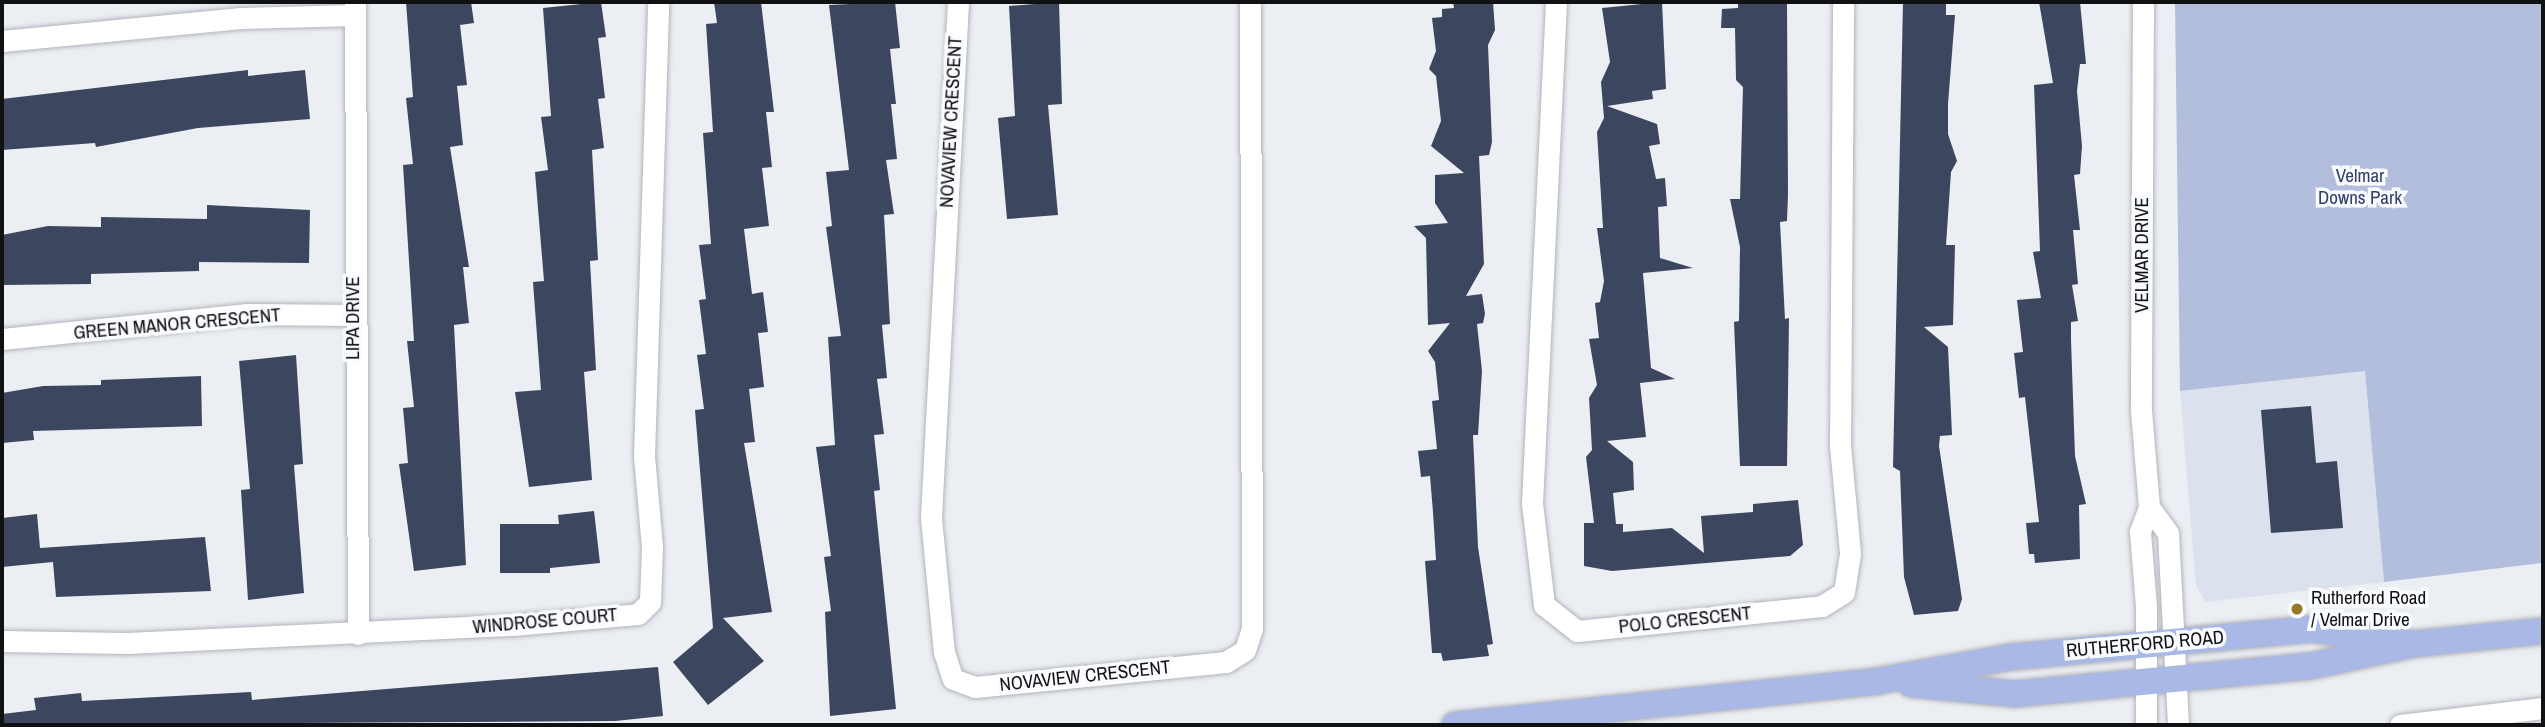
<!DOCTYPE html>
<html>
<head>
<meta charset="utf-8">
<style>
	body { margin:0 }
	#map { position:relative; width:2545px; height:727px; overflow:hidden; background:#ebeef3; font-family:"Archivo Narrow",sans-serif }
	div>[style] { position:absolute }
	.built>* { inset:0; background:#dce1ee }
	.green>* { inset:0; background:#b2bedc }
	.building>* { inset:0; background:#3c465f }
	.roads { filter:drop-shadow(0 0 2px #b2b4ba) drop-shadow(0 0 2px #b2b4ba) }
	.minor>* { height:21px; margin:-10.5px; padding:0 10.5px; transform-origin:10.5px; border-radius:10.5px; background:#fff }
	.major>* { height:26px; margin:-13px; padding:0 13px; transform-origin:13px; border-radius:13px; background:#a9b8e5 }
	.dots>* { width:19px; height:19px; translate:-50% -50%; box-sizing:border-box; border:4px solid #fafbff; border-radius:50% }
	span { translate:-50% -50%; white-space:nowrap; text-align:center; line-height:1.15; -webkit-text-stroke:7px #fafbff; paint-order:stroke }
	.street-label { font-size:19px; color:#101113 }
	.park-label { font-size:19px; color:#32406b }
	.poi-label { font-size:19px; color:#101113 }
	.left { translate:0 -50%; text-align:left }
	.frame { position:absolute; inset:0; border:4px solid #101113; pointer-events:none }
</style>
</head>
<body>
<div id="map">
	<div class="built">
		<div style="clip-path:polygon(2365px 371px,2384px 582px,2206px 602px,2196px 586px,2180px 391px)"></div>
	</div>
	<div class="green">
		<div style="clip-path:polygon(2175px 2px,2543px 2px,2543px 563px,2384px 582px,2365px 371px,2180px 391px)"></div>
	</div>
	<div class="building">
		<div style="clip-path:polygon(406px 2px,471px 2px,474px 23px,460px 25px,467px 85px,457px 86px,463px 145px,450px 147px,469px 267px,463px 267px,469px 323px,454px 325px,466px 565px,414px 571px,399px 464px,408px 463px,403px 408px,414px 407px,407px 341px,414px 341px,403px 165px,413px 164px,406px 98px,413px 97px)"></div>
		<div style="clip-path:polygon(601px 2px,606px 37px,598px 38px,605px 98px,598px 99px,604px 148px,592px 150px,598px 260px,590px 261px,596px 370px,584px 372px,592px 480px,529px 487px,515px 392px,541px 390px,533px 282px,544px 281px,535px 172px,548px 170px,541px 117px,551px 116px,543px 8px)"></div>
		<div style="clip-path:polygon(714px 2px,761px 2px,774px 112px,766px 112px,772px 167px,762px 168px,769px 226px,744px 229px,752px 294px,763px 292px,768px 332px,758px 333px,764px 387px,749px 389px,755px 442px,744px 443px,772px 612px,723px 618px,764px 661px,708px 705px,673px 662px,713px 628px,695px 410px,704px 409px,697px 355px,706px 354px,699px 300px,706px 299px,699px 245px,711px 244px,703px 133px,713px 132px,706px 24px,717px 23px)"></div>
		<div style="clip-path:polygon(895px 2px,900px 48px,890px 49px,896px 104px,891px 104px,897px 159px,886px 160px,894px 214px,884px 215px,890px 324px,882px 325px,887px 378px,877px 379px,884px 434px,874px 435px,880px 490px,874px 491px,896px 709px,830px 716px,825px 612px,831px 611px,824px 557px,831px 556px,816px 447px,835px 445px,828px 337px,841px 336px,826px 227px,832px 226px,826px 172px,849px 170px,829px 5px)"></div>
		<div style="clip-path:polygon(1059px 2px,1062px 104px,1048px 105px,1058px 215px,1007px 219px,998px 118px,1015px 116px,1009px 6px)"></div>
		<div style="clip-path:polygon(1453px 2px,1493px 2px,1495px 30px,1488px 45px,1492px 142px,1489px 155px,1479px 156px,1484px 264px,1466px 296px,1482px 294px,1485px 314px,1483px 323px,1477px 324px,1482px 371px,1478px 435px,1473px 435px,1478px 547px,1493px 644px,1487px 645px,1489px 656px,1443px 661px,1441px 653px,1432px 653px,1425px 561px,1436px 560px,1433px 512px,1430px 476px,1421px 477px,1418px 451px,1437px 449px,1432px 401px,1439px 400px,1435px 362px,1428px 351px,1450px 323px,1428px 325px,1426px 238px,1414px 226px,1448px 223px,1435px 203px,1435px 175px,1464px 173px,1431px 146px,1441px 121px,1436px 76px,1429px 69px,1436px 51px,1432px 18px,1442px 17px,1442px 9px,1454px 8px)"></div>
		<div style="clip-path:polygon(1662px 2px,1666px 89px,1652px 91px,1653px 99px,1607px 106px,1657px 124px,1660px 144px,1649px 146px,1656px 179px,1665px 178px,1667px 206px,1658px 207px,1660px 258px,1693px 268px,1643px 273px,1651px 368px,1675px 379px,1640px 383px,1646px 437px,1607px 441px,1633px 462px,1634px 490px,1613px 493px,1616px 524px,1623px 524px,1623px 532px,1672px 528px,1704px 553px,1701px 516px,1753px 512px,1753px 504px,1798px 500px,1803px 545px,1790px 556px,1612px 571px,1584px 566px,1584px 523px,1594px 523px,1586px 457px,1592px 450px,1589px 398px,1597px 385px,1589px 339px,1599px 338px,1595px 303px,1600px 302px,1604px 281px,1597px 228px,1603px 228px,1597px 132px,1604px 118px,1601px 82px,1610px 62px,1602px 8px)"></div>
		<div style="clip-path:polygon(1738px 2px,1787px 2px,1788px 194px,1787px 221px,1780px 222px,1785px 319px,1789px 318px,1787px 466px,1740px 466px,1734px 322px,1739px 321px,1740px 247px,1730px 199px,1740px 199px,1743px 87px,1736px 80px,1735px 28px,1721px 28px,1722px 9px,1738px 8px)"></div>
		<div style="clip-path:polygon(1903px 2px,1946px 2px,1946px 15px,1955px 15px,1948px 104px,1948px 134px,1957px 161px,1951px 172px,1946px 245px,1955px 245px,1953px 325px,1924px 327px,1948px 347px,1952px 435px,1940px 436px,1939px 446px,1962px 599px,1958px 611px,1914px 615px,1904px 577px,1900px 471px,1893px 467px)"></div>
		<div style="clip-path:polygon(2039px 2px,2080px 2px,2086px 64px,2080px 64px,2077px 91px,2082px 146px,2080px 174px,2074px 175px,2080px 230px,2073px 230px,2078px 284px,2072px 285px,2078px 321px,2071px 322px,2071px 340px,2075px 456px,2086px 504px,2079px 505px,2080px 559px,2035px 563px,2034px 554px,2029px 554px,2026px 523px,2039px 522px,2025px 397px,2019px 398px,2014px 353px,2023px 352px,2017px 300px,2041px 298px,2033px 252px,2040px 251px,2034px 85px,2053px 83px)"></div>
		<div style="clip-path:polygon(248px 70px,248px 76px,305px 70px,310px 119px,198px 128px,96px 147px,95px 143px,2px 150px,2px 99px)"></div>
		<div style="clip-path:polygon(207px 205px,310px 210px,309px 263px,199px 262px,199px 271px,91px 274px,91px 284px,2px 285px,2px 235px,48px 226px,101px 227px,101px 217px,207px 219px)"></div>
		<div style="clip-path:polygon(296px 355px,303px 464px,294px 465px,304px 593px,248px 600px,241px 490px,250px 489px,239px 361px)"></div>
		<div style="clip-path:polygon(201px 376px,202px 426px,33px 431px,34px 440px,2px 443px,2px 393px,43px 386px,101px 385px,101px 380px)"></div>
		<div style="clip-path:polygon(2311px 406px,2316px 463px,2337px 461px,2343px 528px,2271px 533px,2261px 410px)"></div>
		<div style="clip-path:polygon(594px 511px,600px 563px,550px 568px,550px 573px,500px 573px,500px 524px,559px 524px,558px 515px)"></div>
		<div style="clip-path:polygon(37px 514px,40px 548px,205px 537px,211px 591px,56px 597px,53px 562px,2px 567px,2px 518px)"></div>
		<div style="clip-path:polygon(658px 667px,663px 716px,615px 721px,2px 725px,2px 714px,36px 710px,34px 698px,81px 693px,82px 701px,251px 692px,252px 700px)"></div>
	</div>
	<div class="roads">
		<div class="minor">
			<div style="left:355px;top:2px;width:632px;rotate:89.73deg"></div>
			<div style="left:958px;top:2px;width:517px;rotate:93deg"></div>
			<div style="left:931px;top:518px;width:135px;rotate:84.5deg"></div>
			<div style="left:944px;top:652px;width:28px;rotate:72deg"></div>
			<div style="left:953px;top:679px;width:23px;rotate:20deg"></div>
			<div style="left:975px;top:687px;width:252px;rotate:-5.7deg"></div>
			<div style="left:1226px;top:662px;width:22px;rotate:-32deg"></div>
			<div style="left:1245px;top:650px;width:22px;rotate:-72deg"></div>
			<div style="left:1252px;top:629px;width:627px;rotate:-90.18deg"></div>
			<div style="left:1556px;top:2px;width:502px;rotate:92.74deg"></div>
			<div style="left:1532px;top:503px;width:103px;rotate:83.3deg"></div>
			<div style="left:1544px;top:605px;width:42px;rotate:38.2deg"></div>
			<div style="left:1577px;top:631px;width:246px;rotate:-5.8deg"></div>
			<div style="left:1822px;top:606px;width:26px;rotate:-32deg"></div>
			<div style="left:1844px;top:592px;width:39px;rotate:-81deg"></div>
			<div style="left:1850px;top:553px;width:107px;rotate:-95.3deg"></div>
			<div style="left:1840px;top:446px;width:444px;rotate:-89.6deg"></div>
			<div style="left:2143px;top:2px;width:408px;rotate:90.3deg"></div>
			<div style="left:2141px;top:410px;width:97px;rotate:85.3deg"></div>
			<div style="left:2149px;top:507px;width:27px;rotate:110deg"></div>
			<div style="left:2140px;top:532px;width:74px;rotate:85.4deg"></div>
			<div style="left:2146px;top:606px;width:119px;rotate:90deg"></div>
			<div style="left:2px;top:41px;width:240px;rotate:-5.5deg"></div>
			<div style="left:241px;top:18px;width:114px;rotate:-1.5deg"></div>
			<div style="left:2px;top:339px;width:247px;rotate:-5.8deg"></div>
			<div style="left:248px;top:314px;width:105px;rotate:0.5deg"></div>
			<div style="left:2149px;top:507px;width:32px;rotate:54deg"></div>
			<div style="left:2168px;top:533px;width:192px;rotate:87deg"></div>
			<div style="left:2px;top:641px;width:125px;rotate:0.9deg"></div>
			<div style="left:127px;top:643px;width:386px;rotate:-2.7deg"></div>
			<div style="left:513px;top:625px;width:125px;rotate:-5deg"></div>
			<div style="left:638px;top:614px;width:17px;rotate:-45deg"></div>
			<div style="left:650px;top:602px;width:55px;rotate:-87.9deg"></div>
			<div style="left:652px;top:547px;width:91px;rotate:-95deg"></div>
			<div style="left:644px;top:456px;width:454px;rotate:-88.2deg"></div>
			<div style="left:2400px;top:725px;width:144px;rotate:-6.8deg"></div>
		</div>
		<div class="major">
			<div style="left:1911px;top:684px;width:103px;rotate:5.5deg"></div>
			<div style="left:2014px;top:694px;width:298px;rotate:-5.4deg"></div>
			<div style="left:2311px;top:666px;width:105px;rotate:-12.1deg"></div>
			<div style="left:2414px;top:644px;width:130px;rotate:-5.8deg"></div>
			<div style="left:1455px;top:725px;width:425px;rotate:-5.9deg"></div>
			<div style="left:1878px;top:681px;width:135px;rotate:-10.2deg"></div>
			<div style="left:2011px;top:657px;width:300px;rotate:-5.3deg"></div>
			<div style="left:2310px;top:629px;width:105px;rotate:8.2deg"></div>
		</div>
	</div>
	<div class="dots">
		<div style="left:2297px;top:609px;background:#977922"></div>
	</div>
	<div class="street-label">
		<span style="left:951px;top:122px;rotate:-87deg">NOVAVIEW CRESCENT</span>
		<span style="left:2142px;top:255px;rotate:-90deg">VELMAR DRIVE</span>
		<span style="left:353px;top:318px;rotate:-90deg">LIPA DRIVE</span>
		<span style="left:177px;top:324px;rotate:-5deg">GREEN MANOR CRESCENT</span>
		<span style="left:1685px;top:620px;rotate:-6deg">POLO CRESCENT</span>
		<span style="left:545px;top:621px;rotate:-5deg">WINDROSE COURT</span>
		<span style="left:2145px;top:644px;rotate:-5deg">RUTHERFORD ROAD</span>
		<span style="left:1085px;top:676px;rotate:-6deg">NOVAVIEW CRESCENT</span>
	</div>
	<div class="park-label">
		<span style="left:2360px;top:187px">Velmar<br>Downs Park</span>
	</div>
	<div class="poi-label">
		<span class="left" style="left:2311px;top:609px">Rutherford Road<br>/ Velmar Drive</span>
	</div>
	<div class="frame"></div>
</div>
</body>
</html>
